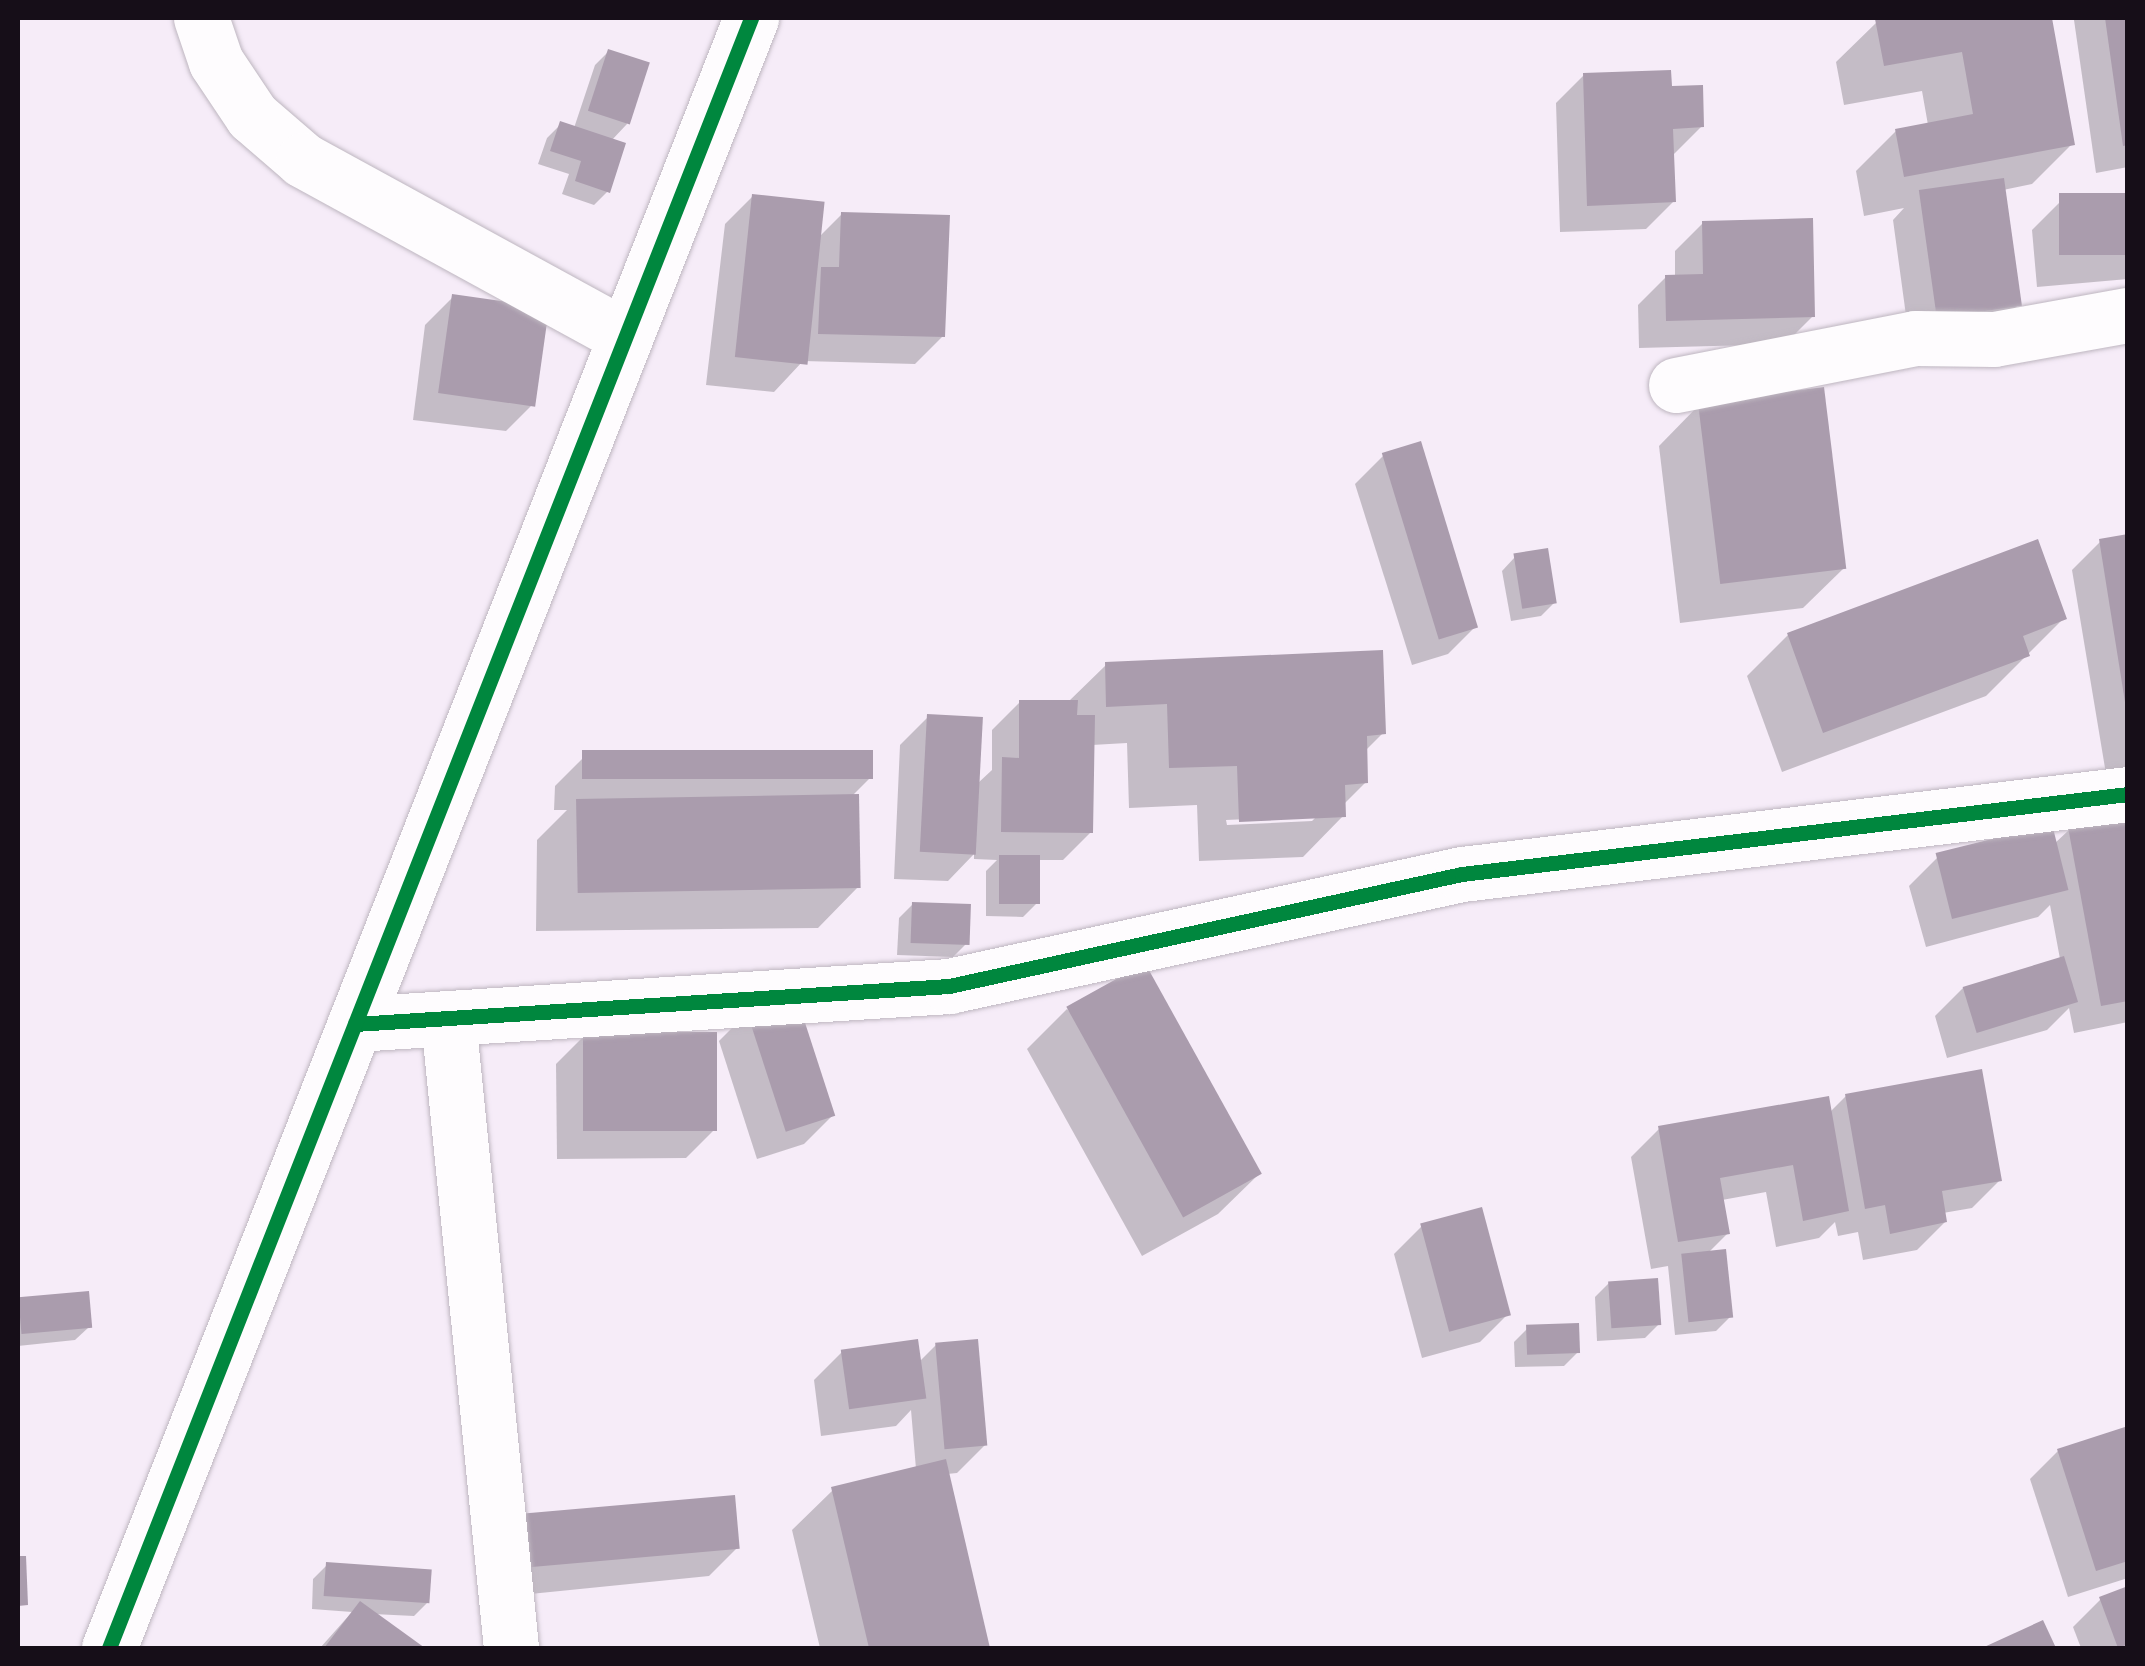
<!DOCTYPE html>
<html>
<head>
<meta charset="utf-8">
<style>
	body { margin:0 }
	#map { position:relative; width:2145px; height:1666px; overflow:hidden; background:#f6ecf8; font-family:"Nunito Sans",sans-serif }
	div>[style] { position:absolute }
	.shadow>* { inset:0; background:#0003 }
	.building>* { inset:0; background:#aa9cad; transform-origin:0 0 }
	.roads { filter:drop-shadow(0 0 2px #beb6c0) drop-shadow(0 0 2px #beb6c0) }
	.minor>* { height:55px; margin:-27.5px; padding:0 27.5px; transform-origin:27.5px; border-radius:27.5px; background:#fefcfe }
	.cycleway>* { height:15px; margin:-7.5px; padding:0 7.5px; transform-origin:7.5px; border-radius:7.5px; background:#00873e }
	span { translate:-50% -50%; white-space:nowrap; text-align:center; line-height:1.15; -webkit-text-stroke:10px #f9e6fe; paint-order:stroke }
	.frame { position:absolute; inset:0; border:20px solid #160e18; pointer-events:none }
</style>
</head>
<body>
<div id="map">
	<div class="shadow">
		<div style="clip-path:polygon(1899px 18px,2049px 18px,2072px 144px,2032px 184px,2003px 190px,2018px 305px,1991px 333px,1910px 345px,1893px 220px,1904px 208px,1864px 216px,1856px 171px,1896px 131px,1928px 125px,1922px 91px,1844px 105px,1836px 62px,1877px 22px)"></div>
		<div style="clip-path:polygon(2128px 18px,2128px 167px,2096px 173px,2074px 20px)"></div>
		<div style="clip-path:polygon(608px 52px,627px 124px,611px 141px,608px 191px,594px 205px,562px 194px,569px 174px,538px 164px,547px 138px,561px 124px,574px 128px,595px 65px)"></div>
		<div style="clip-path:polygon(1584px 75px,1670px 88px,1702px 126px,1674px 154px,1674px 201px,1646px 229px,1560px 232px,1556px 103px)"></div>
		<div style="clip-path:polygon(2128px 195px,2128px 279px,2037px 287px,2032px 230px,2060px 202px)"></div>
		<div style="clip-path:polygon(753px 196px,818px 238px,842px 214px,943px 336px,915px 364px,803px 361px,774px 392px,706px 385px,725px 224px)"></div>
		<div style="clip-path:polygon(1703px 223px,1813px 316px,1785px 344px,1639px 348px,1638px 305px,1666px 277px,1675px 277px,1675px 251px)"></div>
		<div style="clip-path:polygon(453px 297px,534px 403px,506px 431px,413px 420px,425px 325px)"></div>
		<div style="clip-path:polygon(1699px 405px,1844px 568px,1803px 608px,1680px 623px,1659px 446px)"></div>
		<div style="clip-path:polygon(1383px 456px,1476px 626px,1448px 654px,1412px 665px,1355px 484px)"></div>
		<div style="clip-path:polygon(2128px 537px,2128px 788px,2109px 792px,2072px 570px,2100px 542px)"></div>
		<div style="clip-path:polygon(1515px 557px,1555px 602px,1541px 616px,1511px 621px,1502px 571px)"></div>
		<div style="clip-path:polygon(2064px 618px,1986px 696px,1782px 772px,1747px 676px,1788px 635px)"></div>
		<div style="clip-path:polygon(evenodd,1106px 665px,1383px 733px,1365px 751px,1366px 782px,1343px 805px,1343px 816px,1303px 857px,1199px 861px,1197px 805px,1129px 808px,1127px 743px,1092px 745px,1091px 832px,1063px 860px,1037px 860px,1037px 903px,1023px 917px,986px 916px,986px 871px,997px 860px,974px 859px,974px 854px,948px 881px,894px 879px,900px 745px,928px 717px,978px 783px,992px 770px,992px 730px,1020px 702px,1068px 702px,1106px 665px,1317px 816px,1312px 821px,1227px 825px,1226px 820px,1317px 816px)"></div>
		<div style="clip-path:polygon(583px 758px,870px 778px,852px 796px,858px 887px,818px 928px,536px 931px,537px 840px,567px 810px,554px 810px,555px 786px)"></div>
		<div style="clip-path:polygon(2128px 818px,2128px 1022px,2074px 1033px,2069px 1008px,2047px 1030px,1947px 1058px,1935px 1016px,1963px 988px,2060px 959px,2050px 905px,2038px 917px,1926px 947px,1909px 886px,1937px 858px,2054px 844px,2069px 830px)"></div>
		<div style="clip-path:polygon(913px 904px,967px 943px,953px 957px,897px 955px,899px 918px)"></div>
		<div style="clip-path:polygon(1067px 1009px,1259px 1174px,1218px 1214px,1142px 1256px,1027px 1049px)"></div>
		<div style="clip-path:polygon(747px 1013px,832px 1116px,804px 1144px,757px 1159px,719px 1041px)"></div>
		<div style="clip-path:polygon(584px 1036px,714px 1130px,686px 1158px,557px 1159px,556px 1064px)"></div>
		<div style="clip-path:polygon(1846px 1096px,2000px 1180px,1972px 1208px,1943px 1213px,1945px 1222px,1917px 1250px,1863px 1260px,1858px 1232px,1838px 1236px,1835px 1222px,1819px 1238px,1776px 1247px,1766px 1192px,1722px 1200px,1728px 1233px,1708px 1253px,1730px 1317px,1716px 1331px,1675px 1335px,1668px 1266px,1651px 1269px,1631px 1157px,1659px 1129px,1829px 1113px)"></div>
		<div style="clip-path:polygon(1422px 1226px,1508px 1314px,1480px 1342px,1422px 1358px,1394px 1254px)"></div>
		<div style="clip-path:polygon(1609px 1283px,1659px 1324px,1645px 1338px,1597px 1341px,1595px 1297px)"></div>
		<div style="clip-path:polygon(87px 1294px,89px 1327px,75px 1340px,18px 1346px,18px 1300px)"></div>
		<div style="clip-path:polygon(1527px 1329px,1578px 1352px,1564px 1366px,1515px 1367px,1514px 1342px)"></div>
		<div style="clip-path:polygon(936px 1345px,985px 1445px,957px 1473px,947px 1474px,988px 1648px,820px 1648px,792px 1530px,833px 1490px,916px 1469px,911px 1410px,896px 1426px,821px 1436px,814px 1380px,842px 1352px,919px 1362px)"></div>
		<div style="clip-path:polygon(2128px 1429px,2128px 1578px,2068px 1597px,2030px 1479px,2058px 1451px)"></div>
		<div style="clip-path:polygon(486px 1547px,737px 1548px,709px 1576px,491px 1598px)"></div>
		<div style="clip-path:polygon(327px 1565px,427px 1603px,414px 1616px,373px 1614px,420px 1648px,320px 1648px,352px 1612px,312px 1609px,313px 1579px)"></div>
		<div style="clip-path:polygon(2128px 1589px,2128px 1648px,2081px 1648px,2073px 1627px,2101px 1599px)"></div>
	</div>
	<div class="building">
		<div style="clip-path:polygon(2052px 18px,2075px 145px,1904px 177px,1895px 129px,1973px 114px,1962px 52px,1884px 66px,1875px 19px)"></div>
		<div style="clip-path:polygon(2105px 18px,2128px 18px,2128px 145px,2123px 146px)"></div>
		<div style="left:608px;top:49px;width:44px;height:65px;rotate:18deg"></div>
		<div style="clip-path:polygon(1671px 70px,1672px 86px,1703px 85px,1704px 127px,1673px 129px,1676px 202px,1587px 206px,1583px 73px)"></div>
		<div style="clip-path:polygon(560px 121px,626px 143px,610px 193px,575px 181px,581px 161px,550px 151px)"></div>
		<div style="left:2004px;top:178px;width:129px;height:86px;rotate:82deg"></div>
		<div style="left:2128px;top:193px;width:62px;height:69px;rotate:90deg"></div>
		<div style="left:752px;top:194px;width:73px;height:164px;rotate:6deg"></div>
		<div style="clip-path:polygon(841px 212px,950px 215px,945px 337px,818px 334px,821px 267px,839px 267px)"></div>
		<div style="clip-path:polygon(1813px 218px,1815px 317px,1666px 321px,1665px 275px,1703px 274px,1702px 221px)"></div>
		<div style="left:452px;top:294px;width:98px;height:100px;rotate:8deg"></div>
		<div style="left:1824px;top:387px;width:183px;height:127px;rotate:83deg"></div>
		<div style="left:1421px;top:441px;width:195px;height:41px;rotate:73deg"></div>
		<div style="clip-path:polygon(2128px 534px,2128px 701px,2125px 702px,2099px 539px)"></div>
		<div style="clip-path:polygon(2038px 539px,2067px 619px,2023px 636px,2030px 656px,1823px 733px,1787px 633px)"></div>
		<div style="left:1548px;top:548px;width:56px;height:35px;rotate:81deg"></div>
		<div style="clip-path:polygon(1383px 650px,1386px 734px,1367px 736px,1368px 783px,1345px 785px,1346px 817px,1239px 822px,1237px 766px,1169px 768px,1167px 704px,1106px 707px,1105px 662px)"></div>
		<div style="clip-path:polygon(1019px 700px,1078px 700px,1077px 715px,1095px 715px,1093px 833px,1001px 832px,1002px 757px,1019px 758px)"></div>
		<div style="left:927px;top:714px;width:56px;height:138px;rotate:3deg"></div>
		<div style="left:873px;top:750px;width:29px;height:291px;rotate:90deg"></div>
		<div style="left:859px;top:794px;width:94px;height:283px;rotate:89deg"></div>
		<div style="clip-path:polygon(2128px 816px,2128px 1001px,2101px 1006px,2068px 827px)"></div>
		<div style="left:2052px;top:824px;width:68px;height:120px;rotate:76deg"></div>
		<div style="left:999px;top:855px;width:41px;height:49px"></div>
		<div style="left:912px;top:902px;width:59px;height:41px;rotate:2deg"></div>
		<div style="left:2064px;top:956px;width:48px;height:106px;rotate:73deg"></div>
		<div style="left:1145px;top:963px;width:241px;height:90px;rotate:61deg"></div>
		<div style="left:796px;top:995px;width:127px;height:52px;rotate:72deg"></div>
		<div style="left:717px;top:1032px;width:99px;height:134px;rotate:90deg"></div>
		<div style="clip-path:polygon(1982px 1069px,2002px 1181px,1942px 1191px,1947px 1222px,1890px 1234px,1885px 1205px,1865px 1209px,1845px 1094px)"></div>
		<div style="clip-path:polygon(1829px 1096px,1849px 1211px,1803px 1221px,1793px 1165px,1720px 1178px,1730px 1234px,1678px 1242px,1658px 1126px)"></div>
		<div style="left:1482px;top:1207px;width:112px;height:64px;rotate:75deg"></div>
		<div style="left:1726px;top:1249px;width:69px;height:45px;rotate:84deg"></div>
		<div style="left:1658px;top:1278px;width:47px;height:50px;rotate:86deg"></div>
		<div style="left:89px;top:1291px;width:37px;height:71px;rotate:85deg"></div>
		<div style="left:1579px;top:1323px;width:30px;height:53px;rotate:88deg"></div>
		<div style="left:918px;top:1339px;width:60px;height:78px;rotate:82deg"></div>
		<div style="left:978px;top:1339px;width:107px;height:43px;rotate:85deg"></div>
		<div style="clip-path:polygon(2128px 1426px,2128px 1561px,2096px 1571px,2057px 1449px)"></div>
		<div style="clip-path:polygon(946px 1459px,990px 1648px,869px 1648px,831px 1487px)"></div>
		<div style="left:735px;top:1495px;width:54px;height:223px;rotate:85deg"></div>
		<div style="clip-path:polygon(18px 1556px,26px 1556px,28px 1605px,18px 1606px)"></div>
		<div style="left:326px;top:1562px;width:106px;height:34px;rotate:4deg"></div>
		<div style="clip-path:polygon(2128px 1586px,2128px 1644px,2118px 1648px,2099px 1597px)"></div>
		<div style="clip-path:polygon(360px 1601px,425px 1648px,324px 1648px)"></div>
		<div style="clip-path:polygon(2043px 1620px,2056px 1648px,1982px 1648px)"></div>
	</div>
	<div class="roads">
		<div class="minor">
			<div style="left:201px;top:18px;width:46px;rotate:71.2deg"></div>
			<div style="left:216px;top:62px;width:65px;rotate:56.3deg"></div>
			<div style="left:252px;top:116px;width:67px;rotate:40.8deg"></div>
			<div style="left:303px;top:160px;width:367px;rotate:28.7deg"></div>
			<div style="left:1676px;top:385px;width:244px;rotate:-11.1deg"></div>
			<div style="left:1915px;top:338px;width:79px;rotate:0.7deg"></div>
			<div style="left:1994px;top:339px;width:136px;rotate:-10.2deg"></div>
			<div style="left:448px;top:1019px;width:632px;rotate:84.28deg"></div>
			<div style="left:355px;top:1024px;width:595px;rotate:-3.66deg"></div>
			<div style="left:949px;top:986px;width:525px;rotate:-12.32deg"></div>
			<div style="left:1462px;top:874px;width:671px;rotate:-6.85deg"></div>
			<div style="left:109px;top:1648px;width:1752px;rotate:-68.5deg"></div>
		</div>
	</div>
	<div class="cycleway">
		<div style="left:355px;top:1024px;width:595px;rotate:-3.66deg"></div>
		<div style="left:949px;top:986px;width:525px;rotate:-12.32deg"></div>
		<div style="left:1462px;top:874px;width:671px;rotate:-6.85deg"></div>
		<div style="left:109px;top:1648px;width:1752px;rotate:-68.5deg"></div>
	</div>
	<div class="frame"></div>
</div>
</body>
</html>
